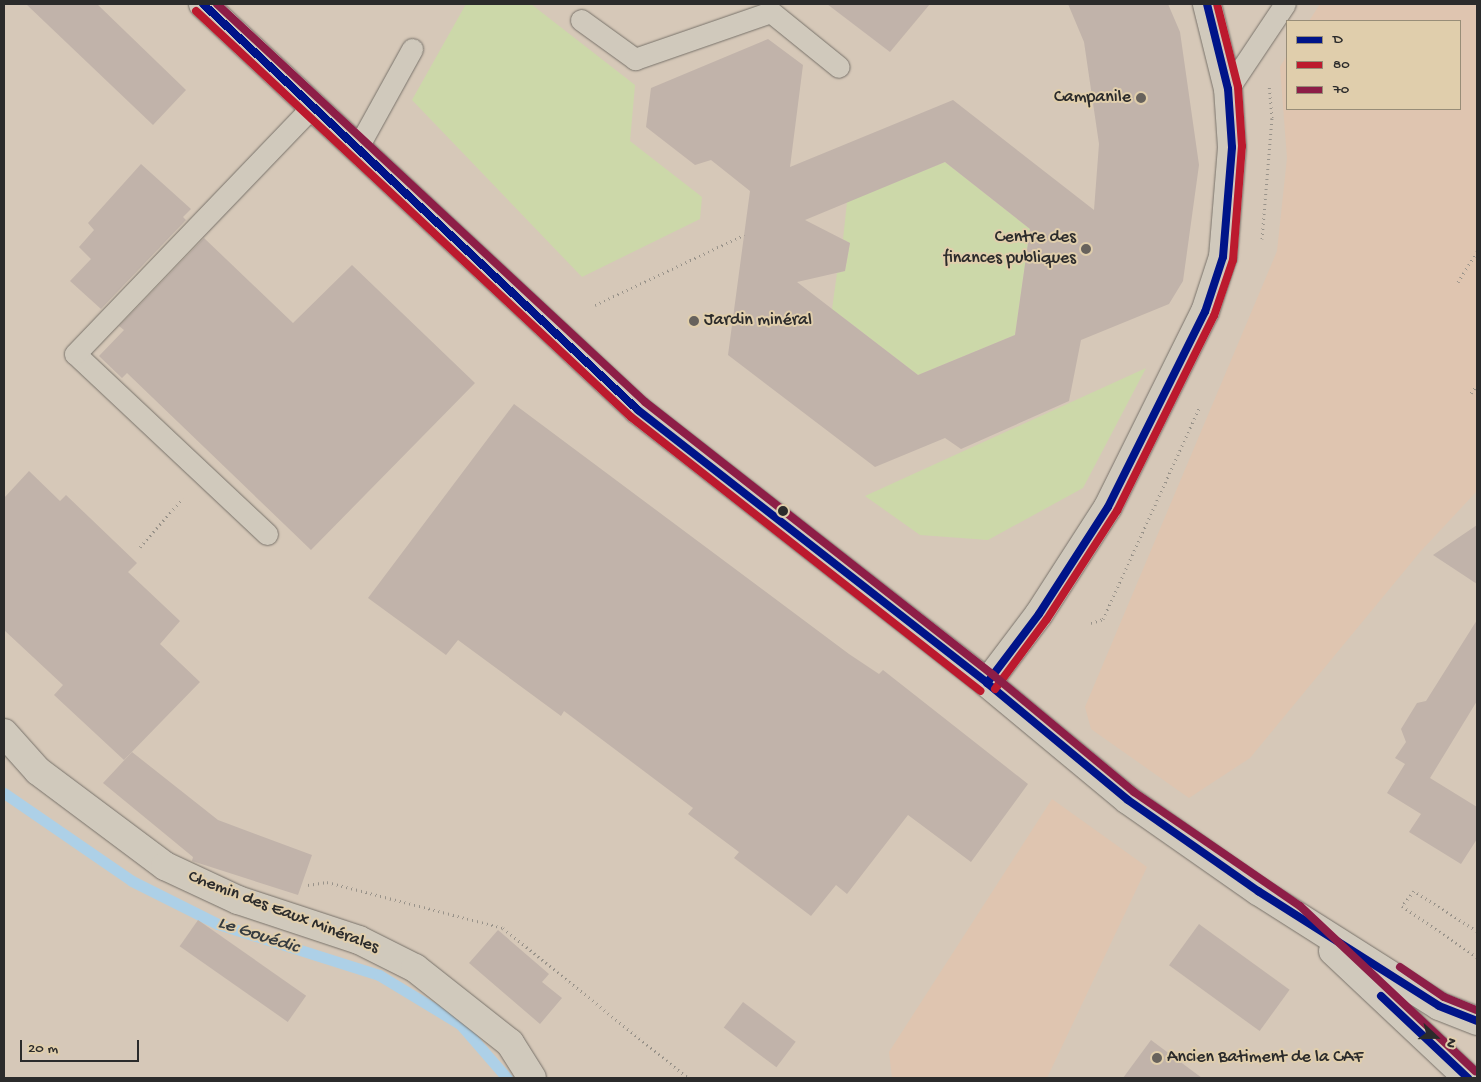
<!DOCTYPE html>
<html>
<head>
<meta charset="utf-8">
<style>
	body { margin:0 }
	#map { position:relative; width:1481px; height:1082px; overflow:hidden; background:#d6c8b8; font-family:"Gochi Hand",sans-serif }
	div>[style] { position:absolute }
	.built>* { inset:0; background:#dfc5b0 }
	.green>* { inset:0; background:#ccd8a9 }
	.stream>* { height:11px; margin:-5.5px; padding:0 5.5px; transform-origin:5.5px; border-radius:5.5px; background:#add0e7 }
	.building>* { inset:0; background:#c1b3aa; transform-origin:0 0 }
	.path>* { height:3px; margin-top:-1.5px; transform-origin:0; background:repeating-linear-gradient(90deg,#99938a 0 1px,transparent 0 5px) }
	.roads { filter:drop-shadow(0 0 1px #78726a) drop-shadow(0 0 1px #78726a) }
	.lane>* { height:21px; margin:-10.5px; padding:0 10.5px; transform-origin:10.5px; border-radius:10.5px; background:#d0c9bc }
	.street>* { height:28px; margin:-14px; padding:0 14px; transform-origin:14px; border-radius:14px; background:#d0c9bc }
	.secondary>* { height:28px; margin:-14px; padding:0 14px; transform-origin:14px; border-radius:14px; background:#d0c9bc }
	.bus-1>* { height:8px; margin:-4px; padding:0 4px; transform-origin:4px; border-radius:4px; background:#001489 }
	.bus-2>* { height:8px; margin:-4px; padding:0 4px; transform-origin:4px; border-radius:4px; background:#bc1a2e }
	.bus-3>* { height:8px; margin:-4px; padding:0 4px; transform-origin:4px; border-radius:4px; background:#8d1e47 }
	.dots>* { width:14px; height:14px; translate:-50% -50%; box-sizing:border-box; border:2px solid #e0ceac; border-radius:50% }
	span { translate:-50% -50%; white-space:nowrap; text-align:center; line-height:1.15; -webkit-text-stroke:4px #e0ceac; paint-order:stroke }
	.poi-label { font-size:18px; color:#2b2b2b }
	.right { translate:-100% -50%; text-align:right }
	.left { translate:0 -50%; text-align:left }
	.street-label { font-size:18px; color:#2b2b2b }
	.water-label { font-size:19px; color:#363c40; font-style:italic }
	.frame { position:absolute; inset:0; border:5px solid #2b2b2b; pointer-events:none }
	.legend { position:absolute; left:1286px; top:20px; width:175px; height:90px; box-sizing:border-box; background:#e0ceac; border:1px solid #988d78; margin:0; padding:6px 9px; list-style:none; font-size:15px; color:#2b2b2b }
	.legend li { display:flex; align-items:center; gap:10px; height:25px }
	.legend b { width:25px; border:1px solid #988d78 }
	.north { position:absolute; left:1411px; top:1012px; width:50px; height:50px; -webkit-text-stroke:4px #e0ceac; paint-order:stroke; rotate:111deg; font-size:14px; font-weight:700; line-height:20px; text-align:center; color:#2b2b2b }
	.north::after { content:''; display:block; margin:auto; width:18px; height:22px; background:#2b2b2b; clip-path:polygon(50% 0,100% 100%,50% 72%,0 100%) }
	.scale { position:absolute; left:20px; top:1040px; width:119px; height:22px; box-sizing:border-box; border:2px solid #2b2b2b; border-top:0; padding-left:6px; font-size:15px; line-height:18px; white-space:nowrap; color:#2b2b2b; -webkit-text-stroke:4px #e0ceac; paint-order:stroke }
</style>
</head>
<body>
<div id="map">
	<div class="built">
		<div style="clip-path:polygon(1320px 4px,1477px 4px,1477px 491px,1420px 552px,1250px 758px,1189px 798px,1091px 729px,1085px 707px,1277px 251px,1287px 158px,1280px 67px,1287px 55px,1287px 109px,1460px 109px,1460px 21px,1309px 21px)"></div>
		<div style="clip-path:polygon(1052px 799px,1147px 867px,1047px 1078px,892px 1078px,889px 1052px)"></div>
	</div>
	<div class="green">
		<div style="clip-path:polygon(466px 4px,531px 4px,635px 85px,630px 141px,702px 197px,700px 219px,582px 277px,412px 100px)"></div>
		<div style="clip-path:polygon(945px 162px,1030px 229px,1015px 335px,918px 375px,832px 309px,837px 273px,845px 271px,850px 243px,843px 239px,847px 202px)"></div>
		<div style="clip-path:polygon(1146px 368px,1083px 488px,988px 540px,920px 535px,865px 496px)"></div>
	</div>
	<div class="stream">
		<div style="left:4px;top:793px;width:155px;rotate:34.5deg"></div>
		<div style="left:132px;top:881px;width:96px;rotate:26.6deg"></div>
		<div style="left:218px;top:924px;width:169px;rotate:17.6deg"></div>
		<div style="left:379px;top:975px;width:95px;rotate:31.2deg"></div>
		<div style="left:460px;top:1024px;width:72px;rotate:49deg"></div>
	</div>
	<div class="building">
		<div style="clip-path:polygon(26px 4px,97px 4px,186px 90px,153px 125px)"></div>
		<div style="clip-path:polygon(827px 4px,930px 4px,890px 52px)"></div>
		<div style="clip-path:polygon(evenodd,1068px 4px,1168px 4px,1180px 32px,1199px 165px,1183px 281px,1169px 304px,1081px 340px,1069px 401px,961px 449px,945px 438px,875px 467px,728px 355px,750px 191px,711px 160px,695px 165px,646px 127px,651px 88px,768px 39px,803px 65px,790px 167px,953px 100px,1094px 210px,1099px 144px,1084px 42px,1068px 4px,945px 162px,1030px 229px,1015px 335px,918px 375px,797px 282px,845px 271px,850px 243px,805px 220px,945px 162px)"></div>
		<div style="clip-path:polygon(141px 164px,191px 209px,183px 217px,186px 220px,101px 309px,70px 281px,91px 259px,79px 247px,94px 230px,88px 223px)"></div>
		<div style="clip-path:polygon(204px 238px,293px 323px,352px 265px,475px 383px,311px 550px,127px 373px,122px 378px,99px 356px,124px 330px,119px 326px)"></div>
		<div style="clip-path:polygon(514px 404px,849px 654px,879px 674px,883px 670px,1028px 784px,971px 862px,908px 815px,847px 894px,836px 885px,811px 916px,734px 858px,739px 852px,688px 814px,693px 808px,564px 711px,561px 716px,458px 640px,446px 655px,368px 598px)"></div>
		<div style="clip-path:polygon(29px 471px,60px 501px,66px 495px,137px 563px,128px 572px,180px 621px,160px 644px,200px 682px,124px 760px,54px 695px,63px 685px,4px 630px,4px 498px)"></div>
		<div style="clip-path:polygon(1477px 525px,1477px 584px,1433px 555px)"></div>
		<div style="clip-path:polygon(1477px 620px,1477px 701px,1430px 778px,1477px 807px,1477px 839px,1461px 864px,1409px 832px,1421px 814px,1387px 793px,1405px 764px,1395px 758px,1406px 742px,1401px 729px,1417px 703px,1426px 701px)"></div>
		<div style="clip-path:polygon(132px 752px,218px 820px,312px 855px,298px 895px,192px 861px,193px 857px,103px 783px)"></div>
		<div style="left:198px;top:920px;width:132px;height:32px;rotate:35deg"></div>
		<div style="left:1199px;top:924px;width:112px;height:51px;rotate:36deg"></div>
		<div style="clip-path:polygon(498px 930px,549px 974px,542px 982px,562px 998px,540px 1024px,469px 963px)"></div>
		<div style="left:743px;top:1002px;width:66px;height:32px;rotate:37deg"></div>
		<div style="clip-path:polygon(1151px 1040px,1202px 1078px,1123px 1078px)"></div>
	</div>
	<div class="path">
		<div style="left:1262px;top:239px;width:121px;rotate:-85.3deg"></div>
		<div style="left:1272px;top:118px;width:32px;rotate:-95deg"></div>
		<div style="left:1458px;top:282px;width:36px;rotate:-58deg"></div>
		<div style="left:595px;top:305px;width:165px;rotate:-25.2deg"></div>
		<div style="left:1471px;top:393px;width:10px;rotate:-53deg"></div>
		<div style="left:140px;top:547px;width:65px;rotate:-48.7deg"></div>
		<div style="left:1091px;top:623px;width:13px;rotate:-18deg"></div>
		<div style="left:1103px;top:619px;width:232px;rotate:-65.5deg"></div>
		<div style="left:308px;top:885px;width:19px;rotate:-9deg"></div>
		<div style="left:327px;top:882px;width:182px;rotate:14.6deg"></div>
		<div style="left:503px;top:928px;width:238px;rotate:39deg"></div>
		<div style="left:1477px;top:931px;width:75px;rotate:-147.6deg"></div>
		<div style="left:1414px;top:891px;width:19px;rotate:129deg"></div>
		<div style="left:1402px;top:906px;width:91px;rotate:34.2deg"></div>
	</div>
	<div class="roads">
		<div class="lane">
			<div style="left:581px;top:20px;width:67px;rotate:35.8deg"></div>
			<div style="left:635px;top:59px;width:144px;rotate:-19.1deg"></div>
			<div style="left:771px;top:12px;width:87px;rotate:39deg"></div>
			<div style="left:1228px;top:89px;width:102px;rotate:-56.2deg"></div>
			<div style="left:358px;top:147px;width:112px;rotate:-61.1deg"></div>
			<div style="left:267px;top:534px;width:263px;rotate:-136.8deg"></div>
			<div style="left:75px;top:354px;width:345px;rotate:-46.2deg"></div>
		</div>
		<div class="street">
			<div style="left:4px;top:733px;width:51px;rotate:48.2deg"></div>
			<div style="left:38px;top:771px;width:159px;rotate:36.8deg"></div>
			<div style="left:165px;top:866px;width:81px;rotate:25deg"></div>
			<div style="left:238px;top:900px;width:127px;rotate:18.3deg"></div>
			<div style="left:359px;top:940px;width:63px;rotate:26.6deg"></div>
			<div style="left:415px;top:968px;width:121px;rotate:38.3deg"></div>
			<div style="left:510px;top:1043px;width:41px;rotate:57.8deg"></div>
		</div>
		<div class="secondary">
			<div style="left:203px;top:4px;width:595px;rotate:43.03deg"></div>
			<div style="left:638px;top:410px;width:443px;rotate:38deg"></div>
			<div style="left:987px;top:683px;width:183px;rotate:39.7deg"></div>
			<div style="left:1128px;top:800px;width:159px;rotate:35deg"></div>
			<div style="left:1258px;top:891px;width:214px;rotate:32.4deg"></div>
			<div style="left:1439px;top:1006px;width:41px;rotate:21.5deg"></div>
			<div style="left:987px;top:683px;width:86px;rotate:-53deg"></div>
			<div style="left:1039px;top:614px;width:127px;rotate:-57.2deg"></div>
			<div style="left:1108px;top:507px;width:218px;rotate:-63.6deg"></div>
			<div style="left:1205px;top:312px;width:58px;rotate:-71.9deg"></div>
			<div style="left:1223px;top:257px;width:110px;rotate:-85.3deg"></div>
			<div style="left:1232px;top:147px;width:58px;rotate:-93.9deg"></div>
			<div style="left:1228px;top:89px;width:88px;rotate:-103.9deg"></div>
			<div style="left:1333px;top:951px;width:185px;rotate:43.3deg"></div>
		</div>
	</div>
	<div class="bus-1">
		<div style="left:203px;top:4px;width:595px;rotate:43.03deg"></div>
		<div style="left:638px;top:410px;width:443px;rotate:38deg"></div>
		<div style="left:987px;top:683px;width:183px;rotate:39.7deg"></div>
		<div style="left:1128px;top:800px;width:159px;rotate:35deg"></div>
		<div style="left:1258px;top:891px;width:214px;rotate:32.4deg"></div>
		<div style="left:1439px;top:1006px;width:41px;rotate:21.5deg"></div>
		<div style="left:987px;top:683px;width:86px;rotate:-53deg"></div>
		<div style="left:1039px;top:614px;width:127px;rotate:-57.2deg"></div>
		<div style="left:1108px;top:507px;width:218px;rotate:-63.6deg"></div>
		<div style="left:1205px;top:312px;width:58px;rotate:-71.9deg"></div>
		<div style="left:1223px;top:257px;width:110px;rotate:-85.3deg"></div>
		<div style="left:1232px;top:147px;width:58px;rotate:-93.9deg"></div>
		<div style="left:1228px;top:89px;width:88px;rotate:-103.9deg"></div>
		<div style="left:1381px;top:996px;width:120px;rotate:43.3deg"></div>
	</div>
	<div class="bus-2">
		<div style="left:196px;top:11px;width:595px;rotate:43.03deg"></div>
		<div style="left:631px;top:417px;width:444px;rotate:38.1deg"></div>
		<div style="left:995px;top:689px;width:87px;rotate:-53.4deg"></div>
		<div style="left:1047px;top:619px;width:129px;rotate:-57.1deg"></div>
		<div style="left:1117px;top:511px;width:218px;rotate:-63.6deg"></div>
		<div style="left:1214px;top:316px;width:59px;rotate:-71.3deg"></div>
		<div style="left:1233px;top:260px;width:114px;rotate:-85.5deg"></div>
		<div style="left:1242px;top:146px;width:59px;rotate:-93.9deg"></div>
		<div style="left:1238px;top:87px;width:86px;rotate:-104.2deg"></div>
	</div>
	<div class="bus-3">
		<div style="left:217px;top:4px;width:584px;rotate:42.92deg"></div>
		<div style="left:645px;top:402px;width:442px;rotate:38.1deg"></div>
		<div style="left:993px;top:675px;width:183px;rotate:39.7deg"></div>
		<div style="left:1134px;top:792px;width:201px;rotate:34.5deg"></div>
		<div style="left:1300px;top:906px;width:241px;rotate:43.3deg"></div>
		<div style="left:1400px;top:967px;width:53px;rotate:34.3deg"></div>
		<div style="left:1444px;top:997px;width:35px;rotate:22deg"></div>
	</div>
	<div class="dots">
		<div style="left:1141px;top:98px;background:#67625c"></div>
		<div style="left:1086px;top:249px;background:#67625c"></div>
		<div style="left:694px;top:321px;background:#67625c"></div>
		<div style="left:783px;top:511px;background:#2b2b2b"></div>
		<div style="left:1157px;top:1058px;background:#67625c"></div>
	</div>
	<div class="poi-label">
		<span class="right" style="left:1131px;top:98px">Campanile</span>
		<span class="right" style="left:1076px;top:249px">Centre des<br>finances publiques</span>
		<span class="left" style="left:704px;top:321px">Jardin minéral</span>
		<span class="left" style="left:1167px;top:1058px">Ancien Batiment de la CAF</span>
	</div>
	<div class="street-label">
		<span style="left:283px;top:913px;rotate:21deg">Chemin des Eaux Minérales</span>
	</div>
	<div class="water-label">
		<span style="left:258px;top:936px;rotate:18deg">Le Gouédic</span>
	</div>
	<div class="frame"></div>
	<ul class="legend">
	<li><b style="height:6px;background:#001489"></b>D</li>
	<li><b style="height:6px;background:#bc1a2e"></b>80</li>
	<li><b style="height:6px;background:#8d1e47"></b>70</li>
	</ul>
	<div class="north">N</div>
	<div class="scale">20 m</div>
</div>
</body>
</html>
